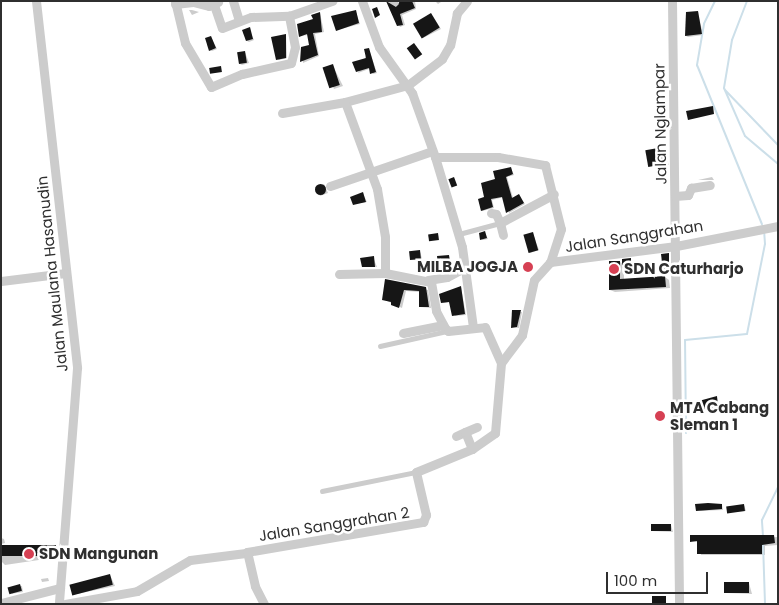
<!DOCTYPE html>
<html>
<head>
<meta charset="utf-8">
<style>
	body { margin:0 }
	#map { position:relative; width:779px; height:605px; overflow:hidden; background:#fff; font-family:Poppins,sans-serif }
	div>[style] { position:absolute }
	.shadow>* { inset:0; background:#0003; transform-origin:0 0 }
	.stream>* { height:2px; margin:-1px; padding:0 1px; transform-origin:1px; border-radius:1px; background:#ccdfe9 }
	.building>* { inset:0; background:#161616; transform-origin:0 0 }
	.round { border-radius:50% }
	.lane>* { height:4.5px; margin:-2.25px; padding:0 2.25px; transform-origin:2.25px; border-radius:2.25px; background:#ccc }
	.street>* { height:9px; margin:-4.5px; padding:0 4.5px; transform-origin:4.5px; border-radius:4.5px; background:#ccc }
	.dots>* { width:14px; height:14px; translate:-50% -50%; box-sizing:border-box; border:2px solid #fff; border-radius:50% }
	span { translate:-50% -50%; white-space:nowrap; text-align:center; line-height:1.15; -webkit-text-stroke:5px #fff; paint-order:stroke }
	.street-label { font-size:15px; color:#2f2f2f }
	.poi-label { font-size:15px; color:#2f2f2f; font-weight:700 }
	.right { translate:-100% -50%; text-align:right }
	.left { translate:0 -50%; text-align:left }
	.frame { position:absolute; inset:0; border:2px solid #2f2f2f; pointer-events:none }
	.scale { position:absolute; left:606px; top:572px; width:102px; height:22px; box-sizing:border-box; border:2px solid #2f2f2f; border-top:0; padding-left:6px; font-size:15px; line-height:18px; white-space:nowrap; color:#2f2f2f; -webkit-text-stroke:4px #fff; paint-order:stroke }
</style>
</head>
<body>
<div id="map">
	<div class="shadow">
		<div style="clip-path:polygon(388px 1px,394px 1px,396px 7px,405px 1px,415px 1px,416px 9px,402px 15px,405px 25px,400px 27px)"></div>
		<div style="clip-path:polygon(435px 1px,441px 1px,441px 2px,438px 4px)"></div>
		<div style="clip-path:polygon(189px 10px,192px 10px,199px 12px,192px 15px)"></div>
		<div style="clip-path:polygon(356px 12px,360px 24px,337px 30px)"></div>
		<div style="clip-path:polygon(698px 12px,703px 35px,688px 37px,686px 36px)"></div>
		<div style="clip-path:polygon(320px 13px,324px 32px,315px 34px,319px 56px,303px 63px,302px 48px,310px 46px,308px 35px,300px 36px)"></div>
		<div style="clip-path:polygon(431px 14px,441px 29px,423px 38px,422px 37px)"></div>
		<div style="clip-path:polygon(249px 29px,254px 40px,249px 42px,247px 41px)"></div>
		<div style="clip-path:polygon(286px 35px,287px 58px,279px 60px,277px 59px)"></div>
		<div style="clip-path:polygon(211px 37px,217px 49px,212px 51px,210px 50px)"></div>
		<div style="clip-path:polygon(369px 49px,377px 73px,373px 74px,369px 69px,358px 73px)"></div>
		<div style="clip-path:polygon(245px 52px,249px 63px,242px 65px,240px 64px)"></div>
		<div style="clip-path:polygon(333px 66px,343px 86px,334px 89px,324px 68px)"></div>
		<div style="clip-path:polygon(663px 148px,669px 165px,649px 166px)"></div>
		<div style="clip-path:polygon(511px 168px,514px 175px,507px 177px,513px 198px,519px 196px,525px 204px,509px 213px,504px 197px,492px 200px,494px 208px,482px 211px,496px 180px)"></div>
		<div style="clip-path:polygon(712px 177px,714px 180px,698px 180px)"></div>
		<div style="clip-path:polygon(324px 184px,328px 193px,320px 196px,315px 187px)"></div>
		<div style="clip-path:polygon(363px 194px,367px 202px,354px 204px)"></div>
		<div style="clip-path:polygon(485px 233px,488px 239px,483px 240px,481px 239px)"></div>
		<div style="clip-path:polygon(533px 234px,539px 250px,530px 253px,528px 252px)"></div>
		<div style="clip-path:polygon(420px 251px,422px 259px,411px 260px)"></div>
		<div style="clip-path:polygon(668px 255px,670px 270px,666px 271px,664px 270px)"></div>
		<div style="clip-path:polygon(373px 257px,377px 267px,364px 266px)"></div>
		<div style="clip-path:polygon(438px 257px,449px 256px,451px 263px,441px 266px)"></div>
		<div style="clip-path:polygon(630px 259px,632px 265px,624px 266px,624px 280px,665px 277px,669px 280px,670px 288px,615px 292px,610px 290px,620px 262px,624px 265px)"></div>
		<div style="clip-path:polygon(490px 262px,494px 271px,480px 272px)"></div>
		<div style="clip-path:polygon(386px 281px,428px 290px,431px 308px,420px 307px,420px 292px,406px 291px,402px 308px,383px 299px)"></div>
		<div style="clip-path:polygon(461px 287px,466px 315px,455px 316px,450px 302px,442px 303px)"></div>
		<div style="clip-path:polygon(513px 311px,522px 312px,519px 328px,512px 327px)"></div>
		<div style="clip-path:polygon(717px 397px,720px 410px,697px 409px,697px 403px)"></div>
		<div style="clip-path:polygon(722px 505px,723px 510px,698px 511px)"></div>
		<div style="clip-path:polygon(744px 505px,746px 511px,728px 512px)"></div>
		<div style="clip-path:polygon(671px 525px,673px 532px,652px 531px)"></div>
		<div style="clip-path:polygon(778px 537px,778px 545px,765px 546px,765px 555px,701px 555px,698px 542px,691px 541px)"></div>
		<div style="clip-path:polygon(1px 538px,4px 539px,5px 543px,1px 544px)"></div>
		<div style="clip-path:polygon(56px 546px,59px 548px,59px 557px,5px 565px,1px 561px,1px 553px)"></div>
		<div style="clip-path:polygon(110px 575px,115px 586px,72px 595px)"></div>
		<div style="clip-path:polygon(48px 578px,49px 581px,42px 582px,41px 579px)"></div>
		<div style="clip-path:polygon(749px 583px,752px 594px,726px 593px)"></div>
		<div style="left:22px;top:586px;width:6px;height:11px;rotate:81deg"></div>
	</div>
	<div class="stream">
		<div style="left:715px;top:1px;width:25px;rotate:116deg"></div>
		<div style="left:704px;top:24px;width:42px;rotate:99.7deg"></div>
		<div style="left:697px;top:65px;width:172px;rotate:67.8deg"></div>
		<div style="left:747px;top:1px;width:42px;rotate:111deg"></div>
		<div style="left:732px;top:40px;width:49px;rotate:99.5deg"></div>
		<div style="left:724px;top:88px;width:52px;rotate:66.4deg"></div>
		<div style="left:745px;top:136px;width:43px;rotate:40.3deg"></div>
		<div style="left:725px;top:90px;width:76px;rotate:46.1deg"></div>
		<div style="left:686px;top:433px;width:93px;rotate:-90.6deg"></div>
		<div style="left:685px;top:340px;width:62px;rotate:-5.5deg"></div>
		<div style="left:747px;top:334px;width:92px;rotate:-78.7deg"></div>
		<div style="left:765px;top:244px;width:13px;rotate:-94deg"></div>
		<div style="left:763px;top:536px;width:16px;rotate:-94deg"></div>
		<div style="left:762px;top:520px;width:37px;rotate:-64deg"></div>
		<div style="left:763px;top:543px;width:61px;rotate:88.1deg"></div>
	</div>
	<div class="building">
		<div style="clip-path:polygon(386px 1px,396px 7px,400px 1px,412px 1px,415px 8px,400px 14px,403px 25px,397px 26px)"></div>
		<div style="clip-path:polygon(377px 7px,380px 15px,375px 18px,372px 9px)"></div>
		<div style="clip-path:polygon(356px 10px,359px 23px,336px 31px,331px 16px)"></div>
		<div style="clip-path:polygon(698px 11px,702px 34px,685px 36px,686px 12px)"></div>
		<div style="clip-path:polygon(320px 12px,322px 32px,313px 33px,318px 55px,300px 62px,301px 47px,309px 45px,307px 34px,299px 37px,297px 24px,313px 19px,311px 15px)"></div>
		<div style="left:431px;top:13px;width:17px;height:21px;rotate:59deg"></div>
		<div style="clip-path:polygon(250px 27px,253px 39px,246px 41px,242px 30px)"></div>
		<div style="clip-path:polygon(286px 34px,286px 58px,276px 60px,271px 37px)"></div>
		<div style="clip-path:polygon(211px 36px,216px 48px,209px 51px,205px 38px)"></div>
		<div style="left:414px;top:43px;width:14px;height:9px;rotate:54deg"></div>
		<div style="clip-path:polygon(369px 48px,376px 72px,370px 74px,369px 68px,356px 72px,352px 62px,366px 58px,364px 49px)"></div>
		<div style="left:245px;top:51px;width:12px;height:8px;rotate:81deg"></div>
		<div style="left:333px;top:64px;width:22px;height:11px;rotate:72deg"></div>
		<div style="left:221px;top:66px;width:6px;height:12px;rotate:81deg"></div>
		<div style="clip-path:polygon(713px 106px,714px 114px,688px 120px,686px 111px)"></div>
		<div style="left:664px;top:147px;width:17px;height:19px;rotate:80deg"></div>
		<div style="clip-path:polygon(511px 167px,513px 174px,506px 177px,512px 198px,519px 194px,524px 203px,506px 213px,502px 197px,491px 199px,493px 207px,481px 211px,478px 199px,484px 197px,481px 183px,495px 179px,493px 171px)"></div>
		<div style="left:454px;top:177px;width:9px;height:6px;rotate:69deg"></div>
		<div class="round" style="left:314.5px;top:183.5px;width:11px;height:11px"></div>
		<div style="clip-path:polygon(363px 192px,366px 202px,353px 205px,350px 197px)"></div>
		<div style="clip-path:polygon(485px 231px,487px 238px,480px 240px,479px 233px)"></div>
		<div style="left:533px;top:232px;width:19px;height:10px;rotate:74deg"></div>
		<div style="left:438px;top:233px;width:7px;height:10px;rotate:82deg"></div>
		<div style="left:420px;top:250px;width:9px;height:11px;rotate:84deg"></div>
		<div style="clip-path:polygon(669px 253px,669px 270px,663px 271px,661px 254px)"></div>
		<div style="clip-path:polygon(449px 255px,450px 263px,438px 266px,437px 256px)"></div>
		<div style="clip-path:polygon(374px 256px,375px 267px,362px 267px,360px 258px)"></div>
		<div style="clip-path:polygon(631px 258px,631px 265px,622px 265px,622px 259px)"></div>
		<div style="clip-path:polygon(490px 261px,493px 270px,479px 272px,478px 263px)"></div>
		<div style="clip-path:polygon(609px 261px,620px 261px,620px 279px,665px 276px,666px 287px,609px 290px)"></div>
		<div style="clip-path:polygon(385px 279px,426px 287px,429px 307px,419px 307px,419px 291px,404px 290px,399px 308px,391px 305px,391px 302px,382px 300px)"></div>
		<div style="clip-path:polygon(461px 286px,465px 314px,452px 316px,449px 302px,441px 303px,439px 294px)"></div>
		<div style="clip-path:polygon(512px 310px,521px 310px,517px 327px,511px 328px)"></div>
		<div style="clip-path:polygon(717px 396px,718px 409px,696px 410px,695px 402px)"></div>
		<div style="clip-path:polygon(708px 503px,722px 504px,722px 509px,696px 511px,695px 504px)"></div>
		<div style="left:744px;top:504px;width:7px;height:18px;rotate:82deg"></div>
		<div style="left:671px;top:524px;width:7px;height:20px;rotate:90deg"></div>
		<div style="clip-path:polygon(690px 535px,774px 535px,775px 543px,762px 545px,762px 554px,697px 554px,697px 541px,690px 542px)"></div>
		<div style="left:56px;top:545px;width:11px;height:56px;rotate:90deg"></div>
		<div style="left:110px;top:574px;width:11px;height:42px;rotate:75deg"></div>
		<div style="left:749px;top:582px;width:11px;height:25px;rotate:90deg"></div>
		<div style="left:20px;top:584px;width:7px;height:13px;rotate:74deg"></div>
		<div style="left:652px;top:596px;width:14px;height:8px"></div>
	</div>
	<div class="lane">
		<div style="left:395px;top:1px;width:2px;rotate:63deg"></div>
		<div style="left:459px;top:234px;width:42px;rotate:-15deg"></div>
		<div style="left:380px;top:346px;width:69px;rotate:-12.6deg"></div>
		<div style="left:322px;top:491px;width:96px;rotate:-11.4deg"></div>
	</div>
	<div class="street">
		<div style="left:36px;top:1px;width:369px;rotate:83.6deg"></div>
		<div style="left:77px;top:368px;width:237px;rotate:94.4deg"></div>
		<div style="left:175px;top:1px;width:43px;rotate:76.6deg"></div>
		<div style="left:185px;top:43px;width:51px;rotate:59.4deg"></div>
		<div style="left:211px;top:87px;width:34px;rotate:-23deg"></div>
		<div style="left:242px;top:74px;width:50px;rotate:-12.7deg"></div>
		<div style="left:291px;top:63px;width:16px;rotate:-76deg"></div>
		<div style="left:295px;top:47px;width:32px;rotate:-101deg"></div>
		<div style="left:289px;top:16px;width:46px;rotate:-19.2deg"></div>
		<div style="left:233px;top:1px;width:21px;rotate:73deg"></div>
		<div style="left:362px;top:1px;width:49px;rotate:69.7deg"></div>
		<div style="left:379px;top:47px;width:57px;rotate:54.3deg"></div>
		<div style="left:412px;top:93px;width:68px;rotate:70.2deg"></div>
		<div style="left:435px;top:157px;width:63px"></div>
		<div style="left:498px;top:157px;width:48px;rotate:9.7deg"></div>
		<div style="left:545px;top:165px;width:66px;rotate:76deg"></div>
		<div style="left:561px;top:229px;width:35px;rotate:108deg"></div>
		<div style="left:550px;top:262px;width:127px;rotate:-7.2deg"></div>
		<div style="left:676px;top:246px;width:104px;rotate:-11.1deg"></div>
		<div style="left:467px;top:1px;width:16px;rotate:130deg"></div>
		<div style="left:457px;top:13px;width:33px;rotate:102deg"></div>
		<div style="left:450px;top:45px;width:16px;rotate:120deg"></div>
		<div style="left:442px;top:59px;width:43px;rotate:142.6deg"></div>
		<div style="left:408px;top:85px;width:65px;rotate:164.9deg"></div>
		<div style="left:345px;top:102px;width:93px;rotate:69.8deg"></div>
		<div style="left:377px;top:189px;width:49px;rotate:80.5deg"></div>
		<div style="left:385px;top:237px;width:36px;rotate:90deg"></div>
		<div style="left:385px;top:273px;width:47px;rotate:11.1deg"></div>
		<div style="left:431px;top:282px;width:29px;rotate:80deg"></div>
		<div style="left:436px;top:311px;width:19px;rotate:62deg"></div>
		<div style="left:445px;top:328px;width:4px;rotate:45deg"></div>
		<div style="left:448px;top:331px;width:37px;rotate:-6deg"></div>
		<div style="left:485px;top:327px;width:39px;rotate:66deg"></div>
		<div style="left:672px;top:1px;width:603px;rotate:89.33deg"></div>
		<div style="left:175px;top:4px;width:18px;rotate:-6deg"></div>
		<div style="left:193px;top:2px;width:16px;rotate:14deg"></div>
		<div style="left:209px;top:6px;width:10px;rotate:-24deg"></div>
		<div style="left:214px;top:5px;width:24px;rotate:71deg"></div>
		<div style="left:222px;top:28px;width:31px;rotate:-21deg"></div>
		<div style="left:251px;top:17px;width:38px;rotate:-2deg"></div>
		<div style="left:282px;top:113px;width:64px;rotate:-9.9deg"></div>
		<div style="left:435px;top:157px;width:94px;rotate:73.3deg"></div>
		<div style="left:462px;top:247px;width:81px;rotate:82.2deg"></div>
		<div style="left:330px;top:186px;width:108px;rotate:-18.9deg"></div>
		<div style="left:675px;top:196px;width:13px;rotate:-4deg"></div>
		<div style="left:688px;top:195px;width:8px;rotate:-67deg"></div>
		<div style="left:691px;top:188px;width:19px;rotate:-9deg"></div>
		<div style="left:491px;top:213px;width:5px;rotate:11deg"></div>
		<div style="left:496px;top:214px;width:10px;rotate:66deg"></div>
		<div style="left:503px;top:235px;width:12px;rotate:-104deg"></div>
		<div style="left:500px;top:223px;width:61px;rotate:-28.2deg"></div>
		<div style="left:339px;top:274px;width:46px;rotate:-1.2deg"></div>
		<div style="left:428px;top:280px;width:19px;rotate:-9deg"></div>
		<div style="left:447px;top:277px;width:21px;rotate:-28deg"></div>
		<div style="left:1px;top:281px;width:65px;rotate:-7deg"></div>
		<div style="left:403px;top:333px;width:41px;rotate:-11.3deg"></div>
		<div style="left:456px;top:436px;width:10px;rotate:-24deg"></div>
		<div style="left:472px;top:449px;width:18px;rotate:-112deg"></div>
		<div style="left:465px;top:432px;width:13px;rotate:-23deg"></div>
		<div style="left:1px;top:603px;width:61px;rotate:-14.3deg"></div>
		<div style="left:65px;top:604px;width:73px;rotate:-10.2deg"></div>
		<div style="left:137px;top:591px;width:61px;rotate:-30.3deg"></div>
		<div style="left:190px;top:560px;width:56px;rotate:-7.1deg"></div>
		<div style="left:264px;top:604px;width:20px;rotate:-117deg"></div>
		<div style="left:255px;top:586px;width:35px;rotate:-103deg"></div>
		<div style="left:247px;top:552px;width:179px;rotate:-9.7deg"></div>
		<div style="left:423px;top:522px;width:8px;rotate:-67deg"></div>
		<div style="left:426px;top:515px;width:44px;rotate:-103.1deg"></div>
		<div style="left:416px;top:472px;width:61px;rotate:-22.3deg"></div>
		<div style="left:472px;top:449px;width:28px;rotate:-35deg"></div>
		<div style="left:495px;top:433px;width:70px;rotate:-85.1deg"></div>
		<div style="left:501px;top:363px;width:35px;rotate:-53deg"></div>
		<div style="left:522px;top:335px;width:56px;rotate:-77.7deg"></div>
		<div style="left:534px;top:280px;width:24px;rotate:-48deg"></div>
	</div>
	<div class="dots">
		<div style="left:528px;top:267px;background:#d64053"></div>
		<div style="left:614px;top:269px;background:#d64053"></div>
		<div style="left:660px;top:416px;background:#d64053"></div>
		<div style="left:29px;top:554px;background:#d64053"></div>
	</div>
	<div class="street-label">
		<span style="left:660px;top:124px;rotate:-91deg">Jalan Nglampar</span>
		<span style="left:634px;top:236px;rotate:-9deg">Jalan Sanggrahan</span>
		<span style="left:52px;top:274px;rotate:-96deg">Jalan Maulana Hasanudin</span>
		<span style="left:334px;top:524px;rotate:-9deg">Jalan Sanggrahan 2</span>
	</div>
	<div class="poi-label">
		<span class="right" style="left:518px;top:267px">MILBA JOGJA</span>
		<span class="left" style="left:624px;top:269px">SDN Caturharjo</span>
		<span class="left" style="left:670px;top:416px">MTA Cabang<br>Sleman 1</span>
		<span class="left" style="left:39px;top:554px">SDN Mangunan</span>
	</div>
	<div class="frame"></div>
	<div class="scale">100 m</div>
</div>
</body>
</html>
